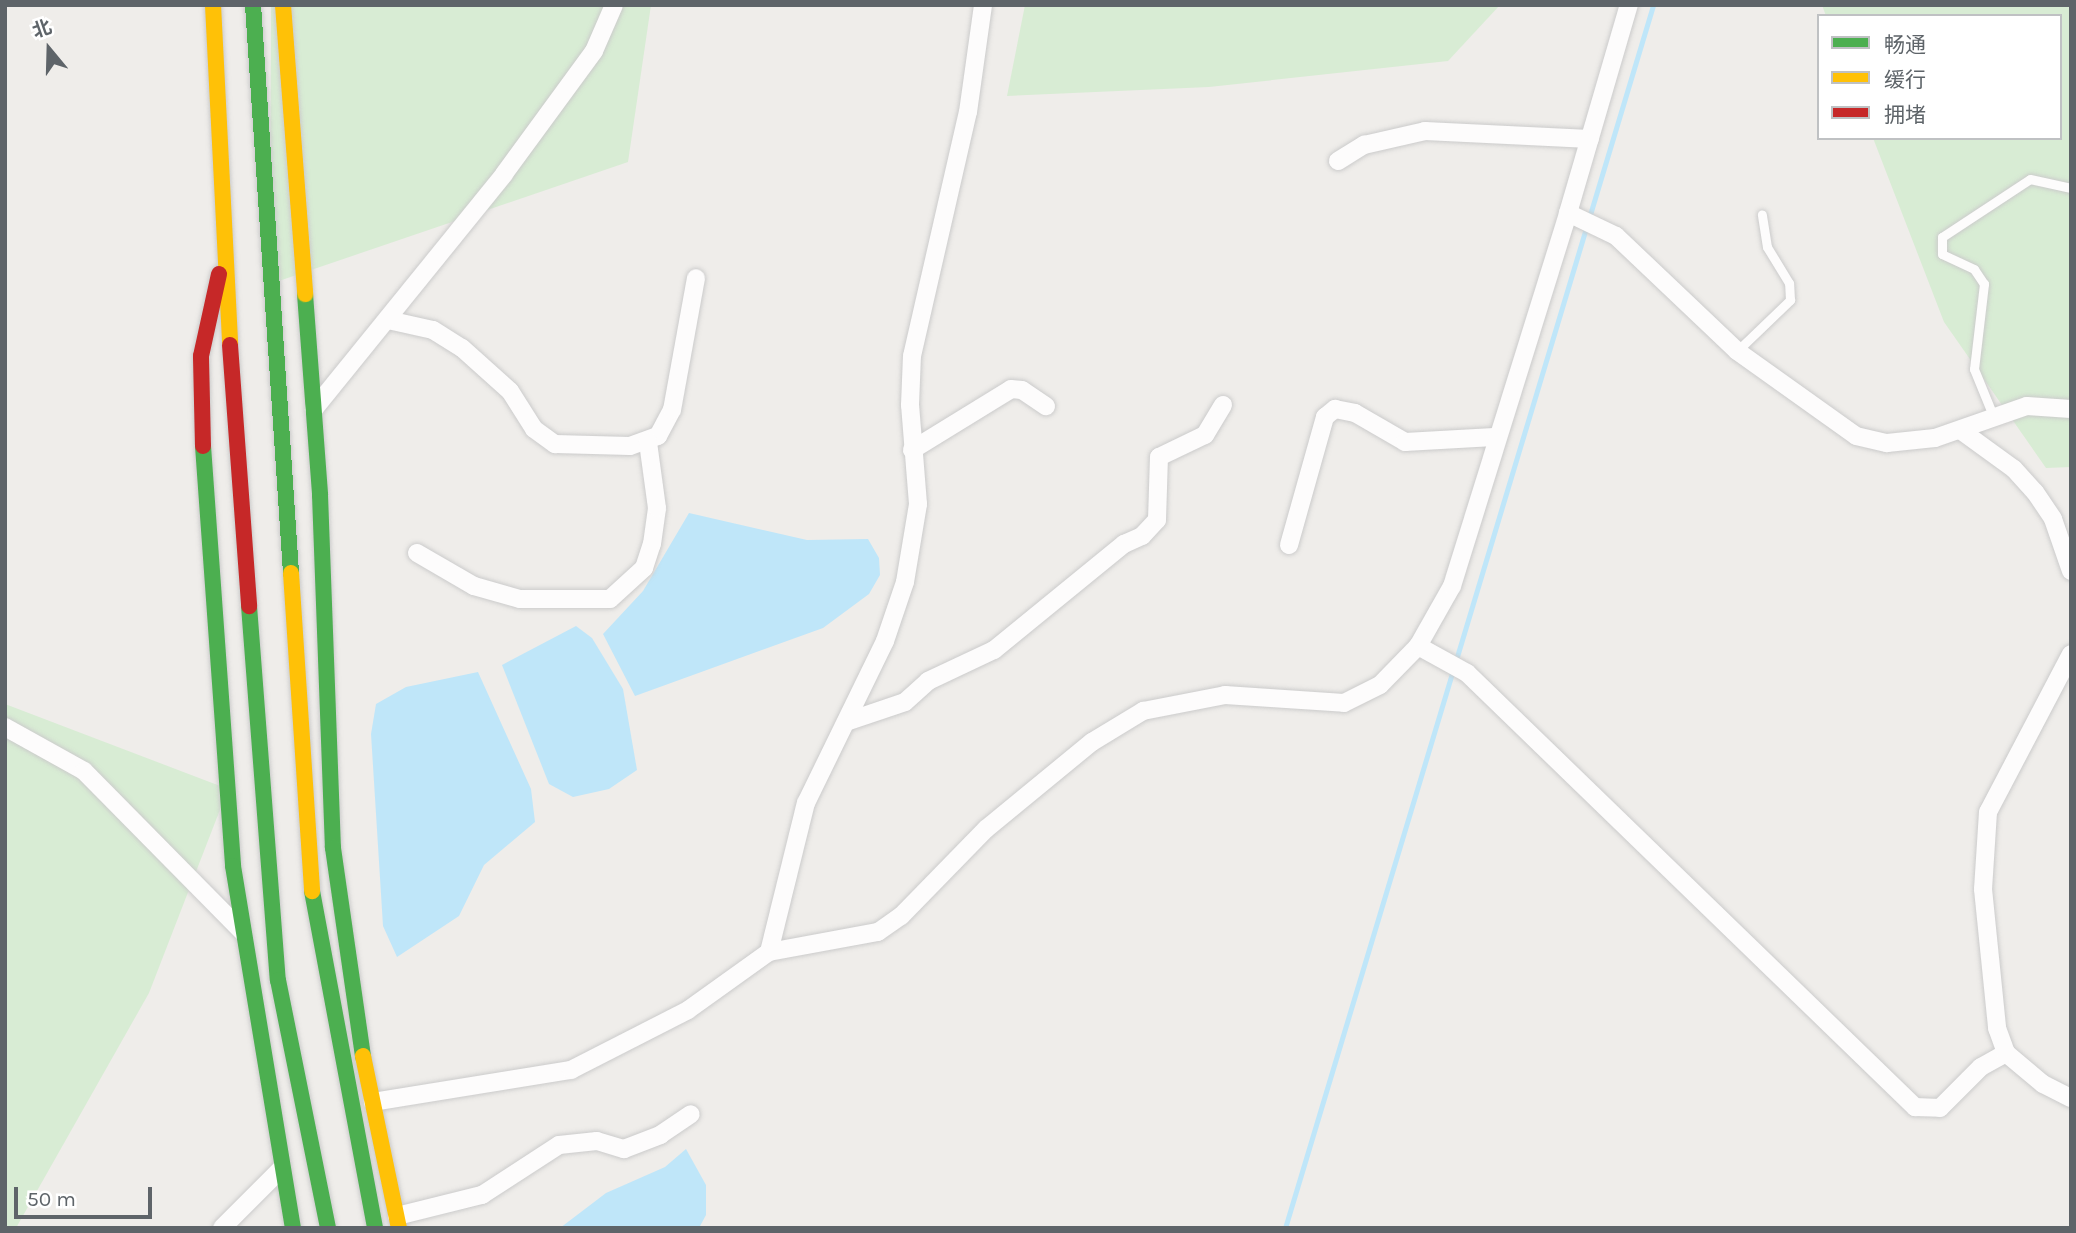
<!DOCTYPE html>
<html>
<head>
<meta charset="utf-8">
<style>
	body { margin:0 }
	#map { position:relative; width:2076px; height:1233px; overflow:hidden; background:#efedea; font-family:Karla,"Noto Sans SC",sans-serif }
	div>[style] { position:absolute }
	.green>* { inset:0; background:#d8ecd4 }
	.water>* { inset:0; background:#bfe6f9 }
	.stream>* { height:5px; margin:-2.5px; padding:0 2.5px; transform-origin:2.5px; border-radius:2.5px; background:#bfe6f9 }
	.roads { filter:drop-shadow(0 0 2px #cbcbcb) drop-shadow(0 0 2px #cbcbcb) }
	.lane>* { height:9px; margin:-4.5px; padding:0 4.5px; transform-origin:4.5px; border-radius:4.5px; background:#fdfcfc }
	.street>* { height:18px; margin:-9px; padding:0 9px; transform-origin:9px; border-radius:9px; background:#fdfcfc }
	.fast>* { height:16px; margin:-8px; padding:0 8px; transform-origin:8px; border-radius:8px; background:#4caf50 }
	.slow>* { height:16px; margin:-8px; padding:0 8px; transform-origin:8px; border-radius:8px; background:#ffc107 }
	.jam>* { height:16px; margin:-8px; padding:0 8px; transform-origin:8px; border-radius:8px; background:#c62828 }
	span { translate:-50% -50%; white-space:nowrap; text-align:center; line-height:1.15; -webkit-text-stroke:6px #fff; paint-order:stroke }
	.frame { position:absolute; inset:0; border:7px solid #5e6469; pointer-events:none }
	.legend { position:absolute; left:1817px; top:14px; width:245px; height:126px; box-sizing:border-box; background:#fff; border:2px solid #bfc1c3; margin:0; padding:9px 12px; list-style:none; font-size:21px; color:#5e6469 }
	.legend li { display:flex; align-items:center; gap:14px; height:35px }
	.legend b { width:35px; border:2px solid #bfc1c3 }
	.north { position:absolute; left:14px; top:14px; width:70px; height:70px; -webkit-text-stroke:5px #fff; paint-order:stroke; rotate:341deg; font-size:19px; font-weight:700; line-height:28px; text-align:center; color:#5e6469 }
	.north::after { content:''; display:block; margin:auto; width:24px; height:32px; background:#5e6469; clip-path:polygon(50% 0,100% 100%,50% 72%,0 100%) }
	.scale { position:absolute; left:14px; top:1187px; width:138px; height:32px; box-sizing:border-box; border:4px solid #5e6469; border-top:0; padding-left:9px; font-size:21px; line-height:24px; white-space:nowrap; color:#5e6469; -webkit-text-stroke:5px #fff; paint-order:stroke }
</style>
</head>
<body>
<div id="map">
	<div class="green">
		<div style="clip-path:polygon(271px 5px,651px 5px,628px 162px,270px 284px)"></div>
		<div style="clip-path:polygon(1025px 5px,1500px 5px,1448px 61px,1209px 87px,1007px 96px)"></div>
		<div style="clip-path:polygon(1822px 5px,2071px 5px,2071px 467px,2046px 468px,1944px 322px,1873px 138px,2060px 138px,2060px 16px,1826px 16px)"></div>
		<div style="clip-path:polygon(5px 704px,228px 789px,149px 993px,16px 1228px,5px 1228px)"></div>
	</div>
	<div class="water">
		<div style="clip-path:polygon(689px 513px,807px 540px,868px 539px,879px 558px,880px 575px,869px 594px,823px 628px,635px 696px,603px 634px,643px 591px)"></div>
		<div style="clip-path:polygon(576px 626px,592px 638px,623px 689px,637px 770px,609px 789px,573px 797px,549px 784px,502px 665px)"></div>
		<div style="clip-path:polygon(478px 672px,531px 789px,535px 822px,484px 865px,459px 916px,397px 957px,383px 926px,371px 734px,376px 704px,406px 687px)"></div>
		<div style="clip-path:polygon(686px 1149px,706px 1185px,706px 1215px,699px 1228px,560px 1228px,606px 1193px,665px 1167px)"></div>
	</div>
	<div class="stream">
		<div style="left:1285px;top:1228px;width:1277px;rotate:-73.25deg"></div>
	</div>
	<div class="roads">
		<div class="lane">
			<div style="left:1737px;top:351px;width:74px;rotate:-43.9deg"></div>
			<div style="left:1790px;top:300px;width:17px;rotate:-93deg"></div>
			<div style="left:1789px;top:283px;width:42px;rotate:-121.4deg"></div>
			<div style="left:1767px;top:247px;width:33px;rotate:-99deg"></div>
			<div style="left:1994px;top:418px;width:53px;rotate:-112.2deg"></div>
			<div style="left:1974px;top:369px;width:86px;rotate:-83.3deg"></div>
			<div style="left:1984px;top:284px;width:18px;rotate:-124deg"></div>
			<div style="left:1974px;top:269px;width:35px;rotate:-155deg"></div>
			<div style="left:1942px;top:254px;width:17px;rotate:-90deg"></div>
			<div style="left:1942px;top:237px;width:105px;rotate:-33.4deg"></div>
			<div style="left:2030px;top:179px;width:42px;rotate:12.4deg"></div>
		</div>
		<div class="street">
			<div style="left:1338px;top:161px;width:31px;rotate:-32deg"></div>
			<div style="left:1364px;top:145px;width:63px;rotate:-12.9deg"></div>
			<div style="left:1425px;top:131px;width:165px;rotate:2.8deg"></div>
			<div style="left:1568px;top:213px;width:217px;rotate:-73.7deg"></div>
			<div style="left:388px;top:320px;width:46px;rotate:12.5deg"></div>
			<div style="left:433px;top:330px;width:34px;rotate:32deg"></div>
			<div style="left:462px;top:348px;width:64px;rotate:41.9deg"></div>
			<div style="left:510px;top:391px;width:45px;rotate:57.7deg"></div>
			<div style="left:534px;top:429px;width:26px;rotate:36deg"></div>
			<div style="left:555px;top:444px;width:75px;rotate:1.5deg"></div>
			<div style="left:630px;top:446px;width:30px;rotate:-20deg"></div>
			<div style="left:658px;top:436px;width:30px;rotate:-62deg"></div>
			<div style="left:672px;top:410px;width:134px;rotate:-79.7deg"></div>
			<div style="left:314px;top:409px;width:302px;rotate:-51deg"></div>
			<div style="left:504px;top:174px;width:152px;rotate:-53.8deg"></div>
			<div style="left:594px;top:51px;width:50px;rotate:-66.5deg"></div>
			<div style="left:1963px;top:432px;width:63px;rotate:36deg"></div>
			<div style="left:2014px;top:469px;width:31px;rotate:48deg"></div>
			<div style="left:2035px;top:492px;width:32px;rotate:56deg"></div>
			<div style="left:2053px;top:519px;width:55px;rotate:70.9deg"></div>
			<div style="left:912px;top:450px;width:116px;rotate:-31.6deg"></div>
			<div style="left:1011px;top:389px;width:11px;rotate:5deg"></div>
			<div style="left:1022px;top:390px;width:29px;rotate:34deg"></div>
			<div style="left:1289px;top:545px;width:133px;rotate:-74.3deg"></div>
			<div style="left:1325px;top:417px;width:13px;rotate:-39deg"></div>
			<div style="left:1335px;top:409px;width:20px;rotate:11deg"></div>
			<div style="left:1355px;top:413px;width:58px;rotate:30.1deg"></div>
			<div style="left:1405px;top:442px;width:89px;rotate:-3.2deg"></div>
			<div style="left:417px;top:553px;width:66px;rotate:30.1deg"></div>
			<div style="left:474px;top:586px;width:48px;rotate:15.8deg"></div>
			<div style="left:520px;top:599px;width:90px"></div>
			<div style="left:610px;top:599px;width:46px;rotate:-42.4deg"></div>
			<div style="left:644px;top:568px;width:25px;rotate:-72deg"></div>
			<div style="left:652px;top:544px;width:36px;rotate:-82deg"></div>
			<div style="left:657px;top:508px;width:67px;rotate:-97.8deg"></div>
			<div style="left:1418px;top:646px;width:56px;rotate:28.9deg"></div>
			<div style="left:1467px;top:673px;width:624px;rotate:44.09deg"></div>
			<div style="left:1915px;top:1107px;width:25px;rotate:2deg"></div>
			<div style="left:1940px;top:1108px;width:58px;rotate:-45deg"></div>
			<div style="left:1981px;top:1067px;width:29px;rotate:-29deg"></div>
			<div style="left:2071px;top:654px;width:178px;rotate:117.7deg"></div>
			<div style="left:1988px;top:812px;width:77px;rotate:93.7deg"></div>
			<div style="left:1983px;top:889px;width:140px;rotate:84.2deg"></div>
			<div style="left:1997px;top:1028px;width:27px;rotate:70deg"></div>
			<div style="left:2006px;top:1053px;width:48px;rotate:40deg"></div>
			<div style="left:2043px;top:1084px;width:31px;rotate:27deg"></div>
			<div style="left:846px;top:722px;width:62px;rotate:-18.7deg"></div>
			<div style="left:905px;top:702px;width:31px;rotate:-42deg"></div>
			<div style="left:928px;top:681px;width:73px;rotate:-25.2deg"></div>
			<div style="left:994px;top:650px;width:168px;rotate:-39.2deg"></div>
			<div style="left:1124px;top:544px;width:20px;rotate:-24deg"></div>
			<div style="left:1142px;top:536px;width:22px;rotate:-47deg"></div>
			<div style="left:1157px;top:520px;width:63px;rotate:-88.2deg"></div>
			<div style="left:1159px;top:457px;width:51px;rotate:-25.6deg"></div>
			<div style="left:1205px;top:435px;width:35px;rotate:-59deg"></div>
			<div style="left:5px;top:727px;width:90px;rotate:29.1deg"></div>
			<div style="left:84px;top:771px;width:225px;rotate:45.4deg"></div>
			<div style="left:769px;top:952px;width:154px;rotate:-76.1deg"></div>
			<div style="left:806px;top:803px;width:180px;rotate:-64deg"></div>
			<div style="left:885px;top:641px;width:62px;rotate:-71.3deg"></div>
			<div style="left:905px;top:582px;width:79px;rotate:-80.5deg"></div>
			<div style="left:918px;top:504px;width:99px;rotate:-94.6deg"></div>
			<div style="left:910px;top:405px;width:49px;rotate:-87.7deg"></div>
			<div style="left:912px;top:356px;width:250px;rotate:-77.1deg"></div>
			<div style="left:968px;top:112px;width:108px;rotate:-82deg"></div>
			<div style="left:373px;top:1102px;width:201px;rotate:-9.2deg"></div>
			<div style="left:571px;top:1070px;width:131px;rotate:-27.1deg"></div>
			<div style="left:688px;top:1010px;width:100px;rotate:-35.6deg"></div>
			<div style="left:769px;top:952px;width:111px;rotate:-10.4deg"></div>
			<div style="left:878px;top:932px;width:28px;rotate:-35deg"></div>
			<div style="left:901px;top:916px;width:122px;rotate:-45.7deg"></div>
			<div style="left:986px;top:829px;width:137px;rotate:-39.4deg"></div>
			<div style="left:1092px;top:742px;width:60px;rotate:-31.3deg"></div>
			<div style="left:1143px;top:711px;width:84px;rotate:-11deg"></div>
			<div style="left:1225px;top:695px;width:119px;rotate:3.8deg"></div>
			<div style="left:1344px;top:703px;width:40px;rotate:-26.6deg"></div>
			<div style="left:1380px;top:685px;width:54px;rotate:-45.7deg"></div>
			<div style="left:1418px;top:646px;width:69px;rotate:-60.5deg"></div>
			<div style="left:1452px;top:586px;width:391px;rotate:-72.7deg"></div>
			<div style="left:1568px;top:213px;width:53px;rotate:25.6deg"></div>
			<div style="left:1616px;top:236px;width:167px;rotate:43.5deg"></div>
			<div style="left:1737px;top:351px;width:146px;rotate:35.5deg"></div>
			<div style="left:1856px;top:436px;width:32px;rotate:13deg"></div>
			<div style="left:1887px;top:443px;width:48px;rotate:-5.9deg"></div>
			<div style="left:1935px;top:438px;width:97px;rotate:-19.2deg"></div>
			<div style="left:2027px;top:406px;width:44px;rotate:3.9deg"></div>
			<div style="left:397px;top:1216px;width:88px;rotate:-13.9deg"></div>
			<div style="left:482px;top:1195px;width:92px;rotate:-33deg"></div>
			<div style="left:559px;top:1145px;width:38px;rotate:-6deg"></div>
			<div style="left:597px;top:1141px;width:28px;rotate:17deg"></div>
			<div style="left:624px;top:1149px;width:39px;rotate:-21deg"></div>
			<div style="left:660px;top:1135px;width:37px;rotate:-34deg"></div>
			<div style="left:222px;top:1228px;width:83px;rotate:-45deg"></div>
		</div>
		<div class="fast">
			<div style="left:253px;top:5px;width:569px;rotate:86.17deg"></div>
			<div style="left:305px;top:294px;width:202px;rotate:85.7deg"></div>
			<div style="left:320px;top:495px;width:353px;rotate:87.9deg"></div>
			<div style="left:333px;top:848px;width:210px;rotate:81.8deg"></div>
			<div style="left:203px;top:446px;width:421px;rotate:85.9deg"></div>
			<div style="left:233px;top:866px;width:367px;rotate:80.6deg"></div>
			<div style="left:249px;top:606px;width:375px;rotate:85.6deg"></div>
			<div style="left:278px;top:980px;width:253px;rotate:78.6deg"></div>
			<div style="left:312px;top:891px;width:343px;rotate:79.4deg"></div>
		</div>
		<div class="slow">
			<div style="left:213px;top:5px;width:340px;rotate:87.1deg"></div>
			<div style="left:283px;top:5px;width:290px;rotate:85.6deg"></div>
			<div style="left:291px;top:573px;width:319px;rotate:86.2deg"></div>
			<div style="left:363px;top:1056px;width:176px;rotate:78.2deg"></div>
		</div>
		<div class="jam">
			<div style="left:230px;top:345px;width:262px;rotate:85.8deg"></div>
			<div style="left:203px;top:446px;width:90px;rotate:-91.3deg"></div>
			<div style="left:201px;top:356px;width:84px;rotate:-77.6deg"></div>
		</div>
	</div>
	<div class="frame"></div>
	<ul class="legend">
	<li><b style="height:9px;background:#4caf50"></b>畅通</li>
	<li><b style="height:9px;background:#ffc107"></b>缓行</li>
	<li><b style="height:9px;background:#c62828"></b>拥堵</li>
	</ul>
	<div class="north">北</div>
	<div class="scale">50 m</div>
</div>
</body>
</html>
